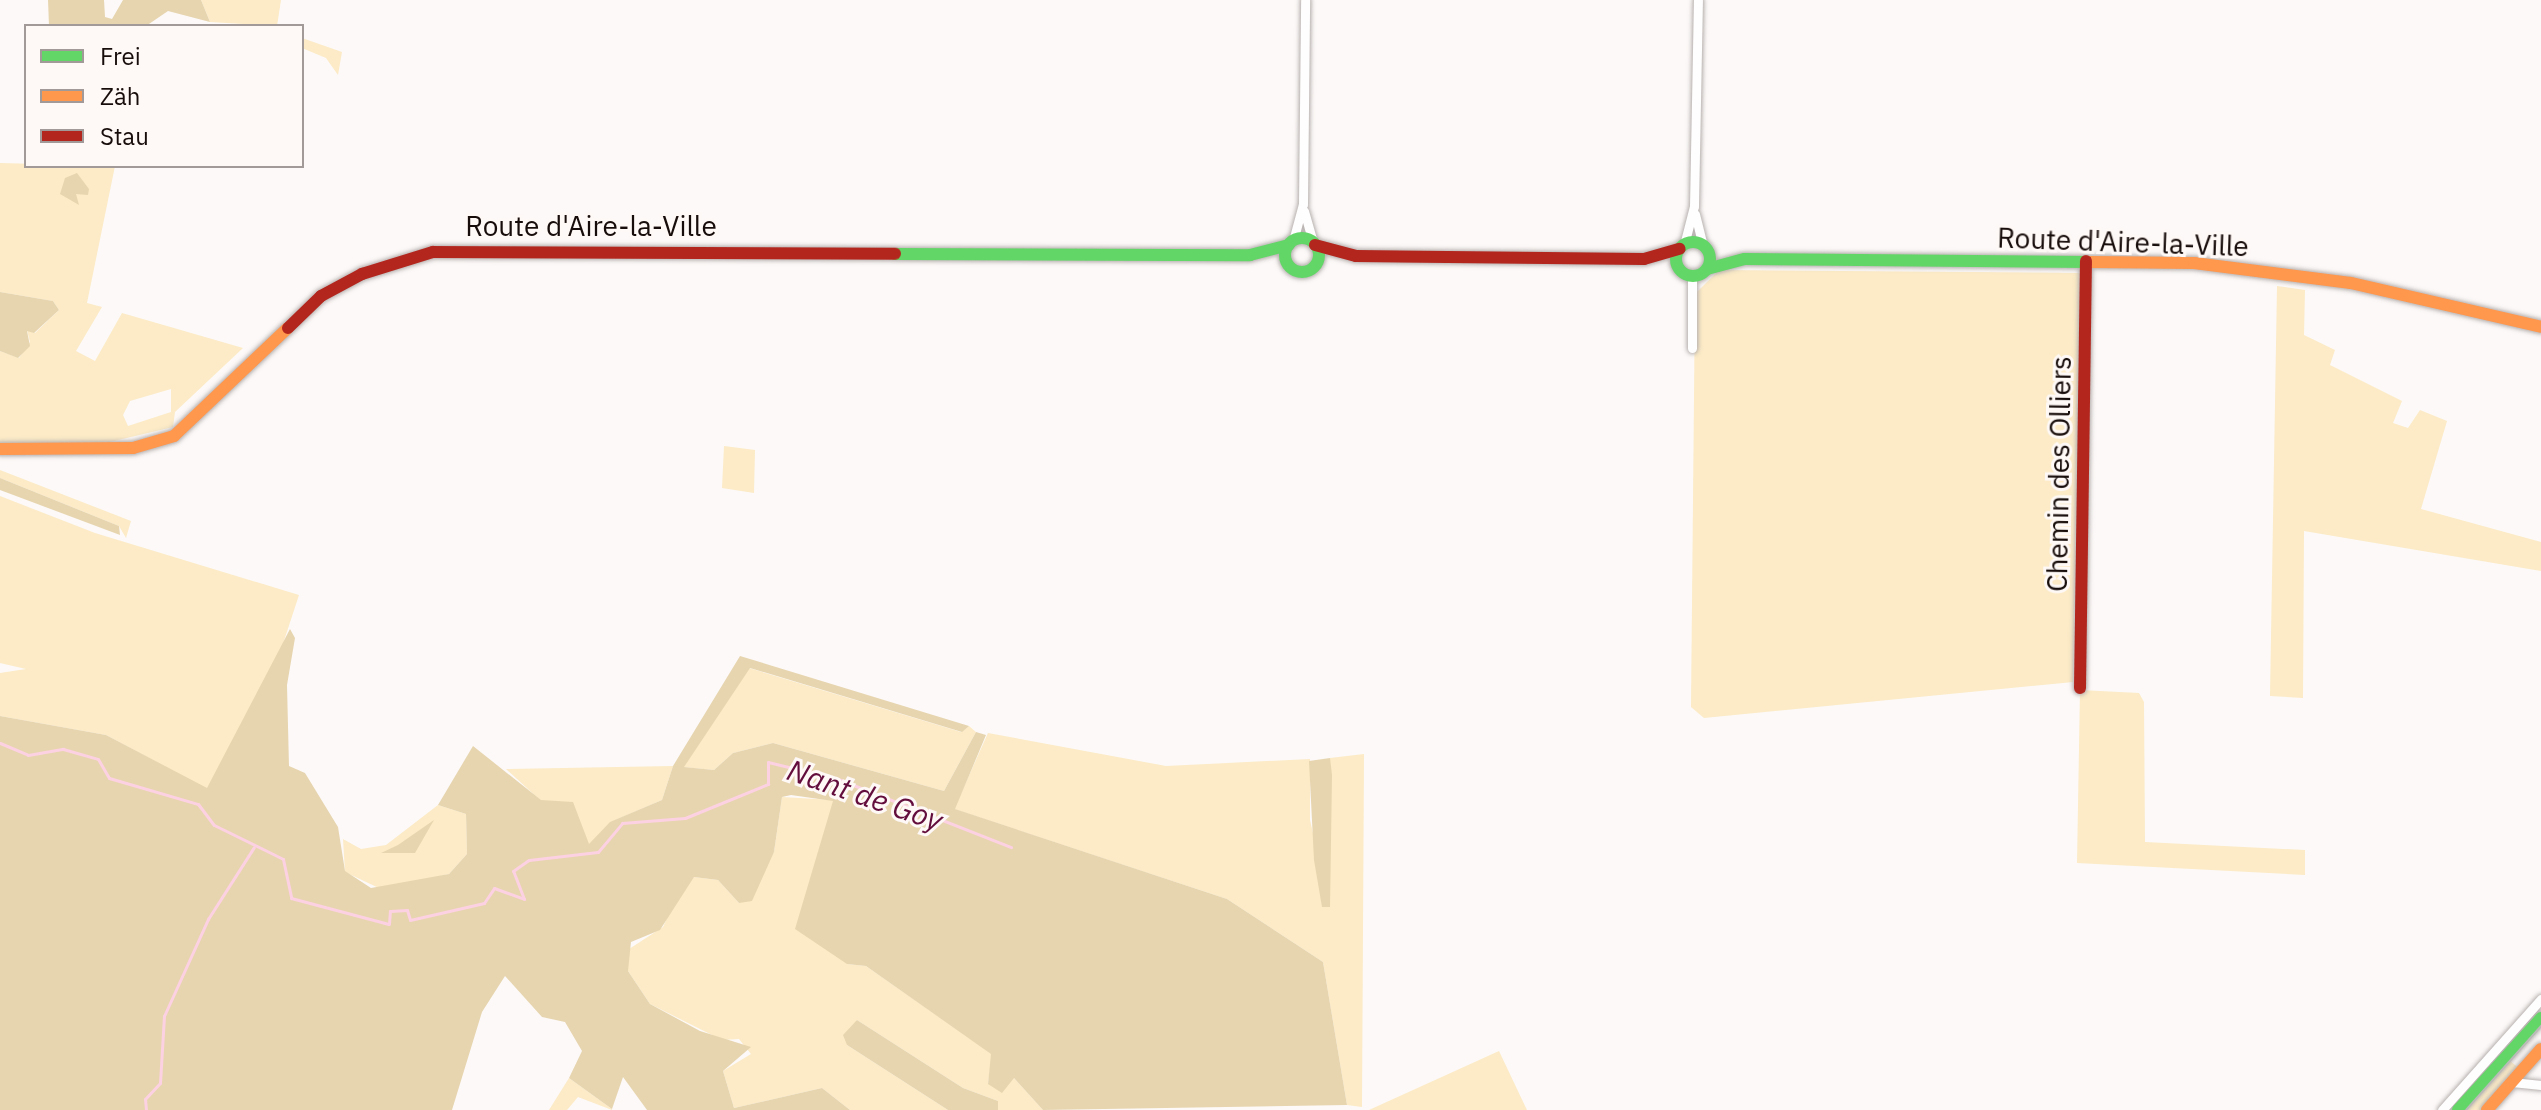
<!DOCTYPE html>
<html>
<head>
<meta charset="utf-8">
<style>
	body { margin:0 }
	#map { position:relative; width:2541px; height:1110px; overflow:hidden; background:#fcf9f8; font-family:"IBM Plex Sans",sans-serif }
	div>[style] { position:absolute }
	.green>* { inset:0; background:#fcebc6 }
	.forest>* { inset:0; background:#e7d5af }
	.stream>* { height:3px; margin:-1.5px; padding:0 1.5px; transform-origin:1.5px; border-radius:1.5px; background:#fcd1e2 }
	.roads { filter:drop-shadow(0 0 2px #b7b1af) drop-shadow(0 0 2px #b7b1af) }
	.street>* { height:9px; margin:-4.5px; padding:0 4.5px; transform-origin:4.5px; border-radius:4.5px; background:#fffefe }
	.fast>* { height:12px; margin:-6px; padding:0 6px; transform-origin:6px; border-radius:6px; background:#63d668 }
	.fast>.ring { margin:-6px; padding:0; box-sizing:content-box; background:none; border:12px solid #63d668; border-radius:50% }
	.slow>* { height:12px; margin:-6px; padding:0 6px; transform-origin:6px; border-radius:6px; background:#ff974d }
	.jam>* { height:12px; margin:-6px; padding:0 6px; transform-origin:6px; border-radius:6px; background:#b3261e }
	.tram>* { height:2px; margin:-1px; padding:0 1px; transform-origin:1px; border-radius:1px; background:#bbbab9 }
	span { translate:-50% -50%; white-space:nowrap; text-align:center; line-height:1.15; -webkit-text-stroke:6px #fef8f6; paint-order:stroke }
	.street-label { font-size:28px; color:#170d0a }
	.water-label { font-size:30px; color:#620d3c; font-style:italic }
	.legend { position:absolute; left:24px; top:24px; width:280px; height:144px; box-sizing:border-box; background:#fef8f6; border:2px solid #a29a98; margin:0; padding:10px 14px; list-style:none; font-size:24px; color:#170d0a }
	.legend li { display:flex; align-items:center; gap:16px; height:40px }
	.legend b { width:40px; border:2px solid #a29a98 }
</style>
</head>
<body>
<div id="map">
	<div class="green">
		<div style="clip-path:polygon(201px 0,281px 0,277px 26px,210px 22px)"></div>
		<div style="clip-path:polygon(302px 38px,342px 52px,338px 75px,326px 58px,302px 48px)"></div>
		<div style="clip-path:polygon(evenodd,0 163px,115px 166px,87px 303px,102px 307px,76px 351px,95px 361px,122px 313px,243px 348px,175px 412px,173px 427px,110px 442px,0 443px,0 351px,19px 358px,30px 342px,27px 330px,35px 333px,59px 310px,53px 301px,0 292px,0 163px,171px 389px,171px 412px,128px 426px,123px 415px,130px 401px,171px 389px)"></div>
		<div style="clip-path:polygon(1719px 270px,2080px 273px,2073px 682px,1704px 718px,1691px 707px,1695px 294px)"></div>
		<div style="clip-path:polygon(2277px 286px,2305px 290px,2304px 335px,2335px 350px,2330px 365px,2402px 401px,2393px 423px,2408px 428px,2420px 410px,2447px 421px,2421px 509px,2541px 542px,2541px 571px,2304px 531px,2303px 698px,2270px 696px)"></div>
		<div style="clip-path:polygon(724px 446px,755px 450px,754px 493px,722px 488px)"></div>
		<div style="clip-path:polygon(0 470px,131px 521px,126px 538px,119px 526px,0 478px)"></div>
		<div style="clip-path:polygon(0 496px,95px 533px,299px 595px,278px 659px,207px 789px,106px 735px,0 716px,0 673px,26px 669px,0 663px)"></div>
		<div style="clip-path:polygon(749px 668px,961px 732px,969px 726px,976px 732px,944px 791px,773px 743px,733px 753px,714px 770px,683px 767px)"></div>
		<div style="clip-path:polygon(2080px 690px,2139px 693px,2144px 702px,2145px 842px,2305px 850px,2305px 875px,2077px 863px)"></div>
		<div style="clip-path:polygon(988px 733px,1166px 766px,1310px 759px,1310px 820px,1330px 907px,1330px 758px,1364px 754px,1362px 1107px,1347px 1105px,1323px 962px,1227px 899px,954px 809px)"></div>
		<div style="clip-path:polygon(673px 766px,662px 800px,611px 822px,589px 845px,506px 769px)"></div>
		<div style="clip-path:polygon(782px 797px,833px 800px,847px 964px,866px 966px,992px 1054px,988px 1084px,1013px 1077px,1043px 1110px,998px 1110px,998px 1101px,963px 1088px,857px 1020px,847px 1045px,948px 1110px,850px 1110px,822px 1088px,734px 1108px,723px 1071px,751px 1054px,739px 1039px,722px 1040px,650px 1004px,628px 971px,626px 951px,663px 927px,681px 887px,694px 877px,718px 880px,739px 903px,774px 852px)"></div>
		<div style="clip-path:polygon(438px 805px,466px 814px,467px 854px,449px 874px,383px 890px,345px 872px,343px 839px,361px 849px,386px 845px)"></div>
		<div style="clip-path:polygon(1499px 1051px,1527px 1110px,1369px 1110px)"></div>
		<div style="clip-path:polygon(2509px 1060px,2520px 1069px,2482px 1110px,2463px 1110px)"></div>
		<div style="clip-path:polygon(569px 1078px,612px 1109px,612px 1110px,578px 1097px,567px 1110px,549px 1110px)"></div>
	</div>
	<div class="forest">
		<div style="clip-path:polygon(48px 0,104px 0,105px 17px,112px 19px,123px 0,201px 0,210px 22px,168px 11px,146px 26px,49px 26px)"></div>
		<div style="clip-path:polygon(77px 173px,89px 189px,88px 195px,76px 194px,79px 205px,60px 194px,65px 178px)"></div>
		<div style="clip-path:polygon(0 292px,53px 301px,59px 310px,34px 333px,27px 331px,30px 346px,18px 358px,0 351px)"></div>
		<div style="clip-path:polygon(0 478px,119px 526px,120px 535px,0 490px)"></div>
		<div style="clip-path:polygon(290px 629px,295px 638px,287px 685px,289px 766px,305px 773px,338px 827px,345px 871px,371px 888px,449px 874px,467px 854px,466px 814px,438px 805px,473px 746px,541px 800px,573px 802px,589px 844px,610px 822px,662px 800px,673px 766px,740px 656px,969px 726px,962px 732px,750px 668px,684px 767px,714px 770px,733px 753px,773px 743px,944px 791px,976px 732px,986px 735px,955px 809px,1227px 899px,1323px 962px,1347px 1105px,1043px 1110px,1014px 1078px,1002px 1093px,988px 1084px,991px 1054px,866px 966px,847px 964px,795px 929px,833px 801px,791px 795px,782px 797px,774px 852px,752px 901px,739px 903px,718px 880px,694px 877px,660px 930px,631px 942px,628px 971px,650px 1004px,700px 1031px,751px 1047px,723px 1071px,734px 1108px,822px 1088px,850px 1110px,647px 1110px,623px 1077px,612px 1109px,569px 1078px,582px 1051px,565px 1022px,542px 1017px,505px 976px,482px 1012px,452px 1110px,0 1110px,0 716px,106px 735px,207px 788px)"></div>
		<div style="clip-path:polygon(1330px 758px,1332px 775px,1330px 907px,1322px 907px,1314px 860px,1309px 761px)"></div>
		<div style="clip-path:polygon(434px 820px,415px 853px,381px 853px,398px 845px)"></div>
		<div style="clip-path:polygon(857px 1020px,963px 1088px,998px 1101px,998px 1110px,948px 1110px,847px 1045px,843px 1035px)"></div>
	</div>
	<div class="stream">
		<div style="left:0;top:743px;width:30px;rotate:23deg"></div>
		<div style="left:28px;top:755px;width:36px;rotate:-10deg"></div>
		<div style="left:63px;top:749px;width:36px;rotate:16deg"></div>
		<div style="left:98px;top:759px;width:22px;rotate:60deg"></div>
		<div style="left:109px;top:778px;width:93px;rotate:16.3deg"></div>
		<div style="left:198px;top:804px;width:26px;rotate:53deg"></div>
		<div style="left:214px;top:825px;width:77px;rotate:26.2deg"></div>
		<div style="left:283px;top:859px;width:40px;rotate:78deg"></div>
		<div style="left:291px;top:898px;width:101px;rotate:14.9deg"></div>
		<div style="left:389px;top:924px;width:13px;rotate:-86deg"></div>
		<div style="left:390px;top:911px;width:17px;rotate:-3deg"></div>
		<div style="left:407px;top:910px;width:10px;rotate:73deg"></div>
		<div style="left:410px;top:920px;width:76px;rotate:-12.9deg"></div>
		<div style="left:484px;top:903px;width:18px;rotate:-56deg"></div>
		<div style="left:494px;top:888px;width:32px;rotate:20deg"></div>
		<div style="left:524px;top:899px;width:30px;rotate:-111deg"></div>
		<div style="left:513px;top:871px;width:19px;rotate:-35deg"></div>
		<div style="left:529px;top:860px;width:69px;rotate:-6.6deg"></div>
		<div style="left:598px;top:852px;width:38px;rotate:-50deg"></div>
		<div style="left:622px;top:823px;width:63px;rotate:-4.5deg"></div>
		<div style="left:685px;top:818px;width:90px;rotate:-22.3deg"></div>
		<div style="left:768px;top:784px;width:22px;rotate:-90deg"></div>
		<div style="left:768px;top:762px;width:72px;rotate:13.7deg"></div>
		<div style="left:838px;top:779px;width:186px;rotate:21.5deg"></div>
		<div style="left:146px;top:1110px;width:11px;rotate:-95deg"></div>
		<div style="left:145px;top:1099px;width:22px;rotate:-47deg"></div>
		<div style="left:160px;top:1083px;width:67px;rotate:-86.6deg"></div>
		<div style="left:164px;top:1016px;width:107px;rotate:-65.6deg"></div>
		<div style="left:208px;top:919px;width:85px;rotate:-57.4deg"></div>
	</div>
	<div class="roads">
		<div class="street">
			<div style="left:1304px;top:211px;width:32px;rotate:74deg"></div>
			<div style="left:1695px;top:214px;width:32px;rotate:76deg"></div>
			<div style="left:1293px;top:241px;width:38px;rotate:-75deg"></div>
			<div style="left:1303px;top:204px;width:204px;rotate:-89.4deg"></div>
			<div style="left:1684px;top:245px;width:40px;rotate:-75.6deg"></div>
			<div style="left:1694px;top:206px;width:206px;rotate:-88.9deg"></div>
			<div style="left:1692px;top:348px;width:71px;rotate:-90deg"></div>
			<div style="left:2512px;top:1082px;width:29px;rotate:6deg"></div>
			<div style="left:2442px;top:1110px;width:149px;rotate:-48.3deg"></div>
		</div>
		<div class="fast">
			<div class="ring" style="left:1285px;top:238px;width:22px;height:22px"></div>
			<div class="ring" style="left:1676px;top:242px;width:22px;height:22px"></div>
			<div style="left:895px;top:254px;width:355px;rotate:0.2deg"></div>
			<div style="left:1250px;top:255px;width:40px;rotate:-14.4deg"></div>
			<div style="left:1707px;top:269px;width:39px;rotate:-15deg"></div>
			<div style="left:1745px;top:259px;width:344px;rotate:0.5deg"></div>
			<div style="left:2458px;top:1110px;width:124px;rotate:-47.9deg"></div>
		</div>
		<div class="slow">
			<div style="left:2089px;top:262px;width:105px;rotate:0.5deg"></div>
			<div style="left:2194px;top:263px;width:158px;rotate:7.3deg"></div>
			<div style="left:2351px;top:283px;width:195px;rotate:13deg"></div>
			<div style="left:0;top:449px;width:133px;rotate:-0.4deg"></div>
			<div style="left:133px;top:448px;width:43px;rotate:-16.3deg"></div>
			<div style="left:174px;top:436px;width:157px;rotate:-43.5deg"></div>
			<div style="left:2487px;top:1110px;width:81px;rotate:-48.5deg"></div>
		</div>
		<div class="jam">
			<div style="left:1315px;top:245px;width:42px;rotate:15deg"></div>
			<div style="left:1356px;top:256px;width:288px;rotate:0.6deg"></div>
			<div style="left:1644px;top:259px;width:37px;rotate:-16deg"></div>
			<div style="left:288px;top:328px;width:46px;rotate:-44.1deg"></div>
			<div style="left:321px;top:296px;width:47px;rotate:-28.2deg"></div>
			<div style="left:362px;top:274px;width:74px;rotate:-17.2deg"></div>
			<div style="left:433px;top:252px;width:462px;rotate:0.2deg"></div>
			<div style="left:2080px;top:688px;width:427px;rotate:-89.2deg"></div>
		</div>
	</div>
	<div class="tram">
		<div style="left:2466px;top:1110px;width:113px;rotate:-48.2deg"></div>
	</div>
	<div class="street-label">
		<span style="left:591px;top:226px">Route d'Aire-la-Ville</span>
		<span style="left:2123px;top:242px;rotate:2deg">Route d'Aire-la-Ville</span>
		<span style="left:2059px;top:474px;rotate:-89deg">Chemin des Olliers</span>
	</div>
	<div class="water-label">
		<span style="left:865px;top:795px;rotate:19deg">Nant de Goy</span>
	</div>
	<ul class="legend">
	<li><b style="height:10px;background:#63d668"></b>Frei</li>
	<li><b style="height:10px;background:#ff974d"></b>Zäh</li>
	<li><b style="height:10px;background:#b3261e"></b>Stau</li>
	</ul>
</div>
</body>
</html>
